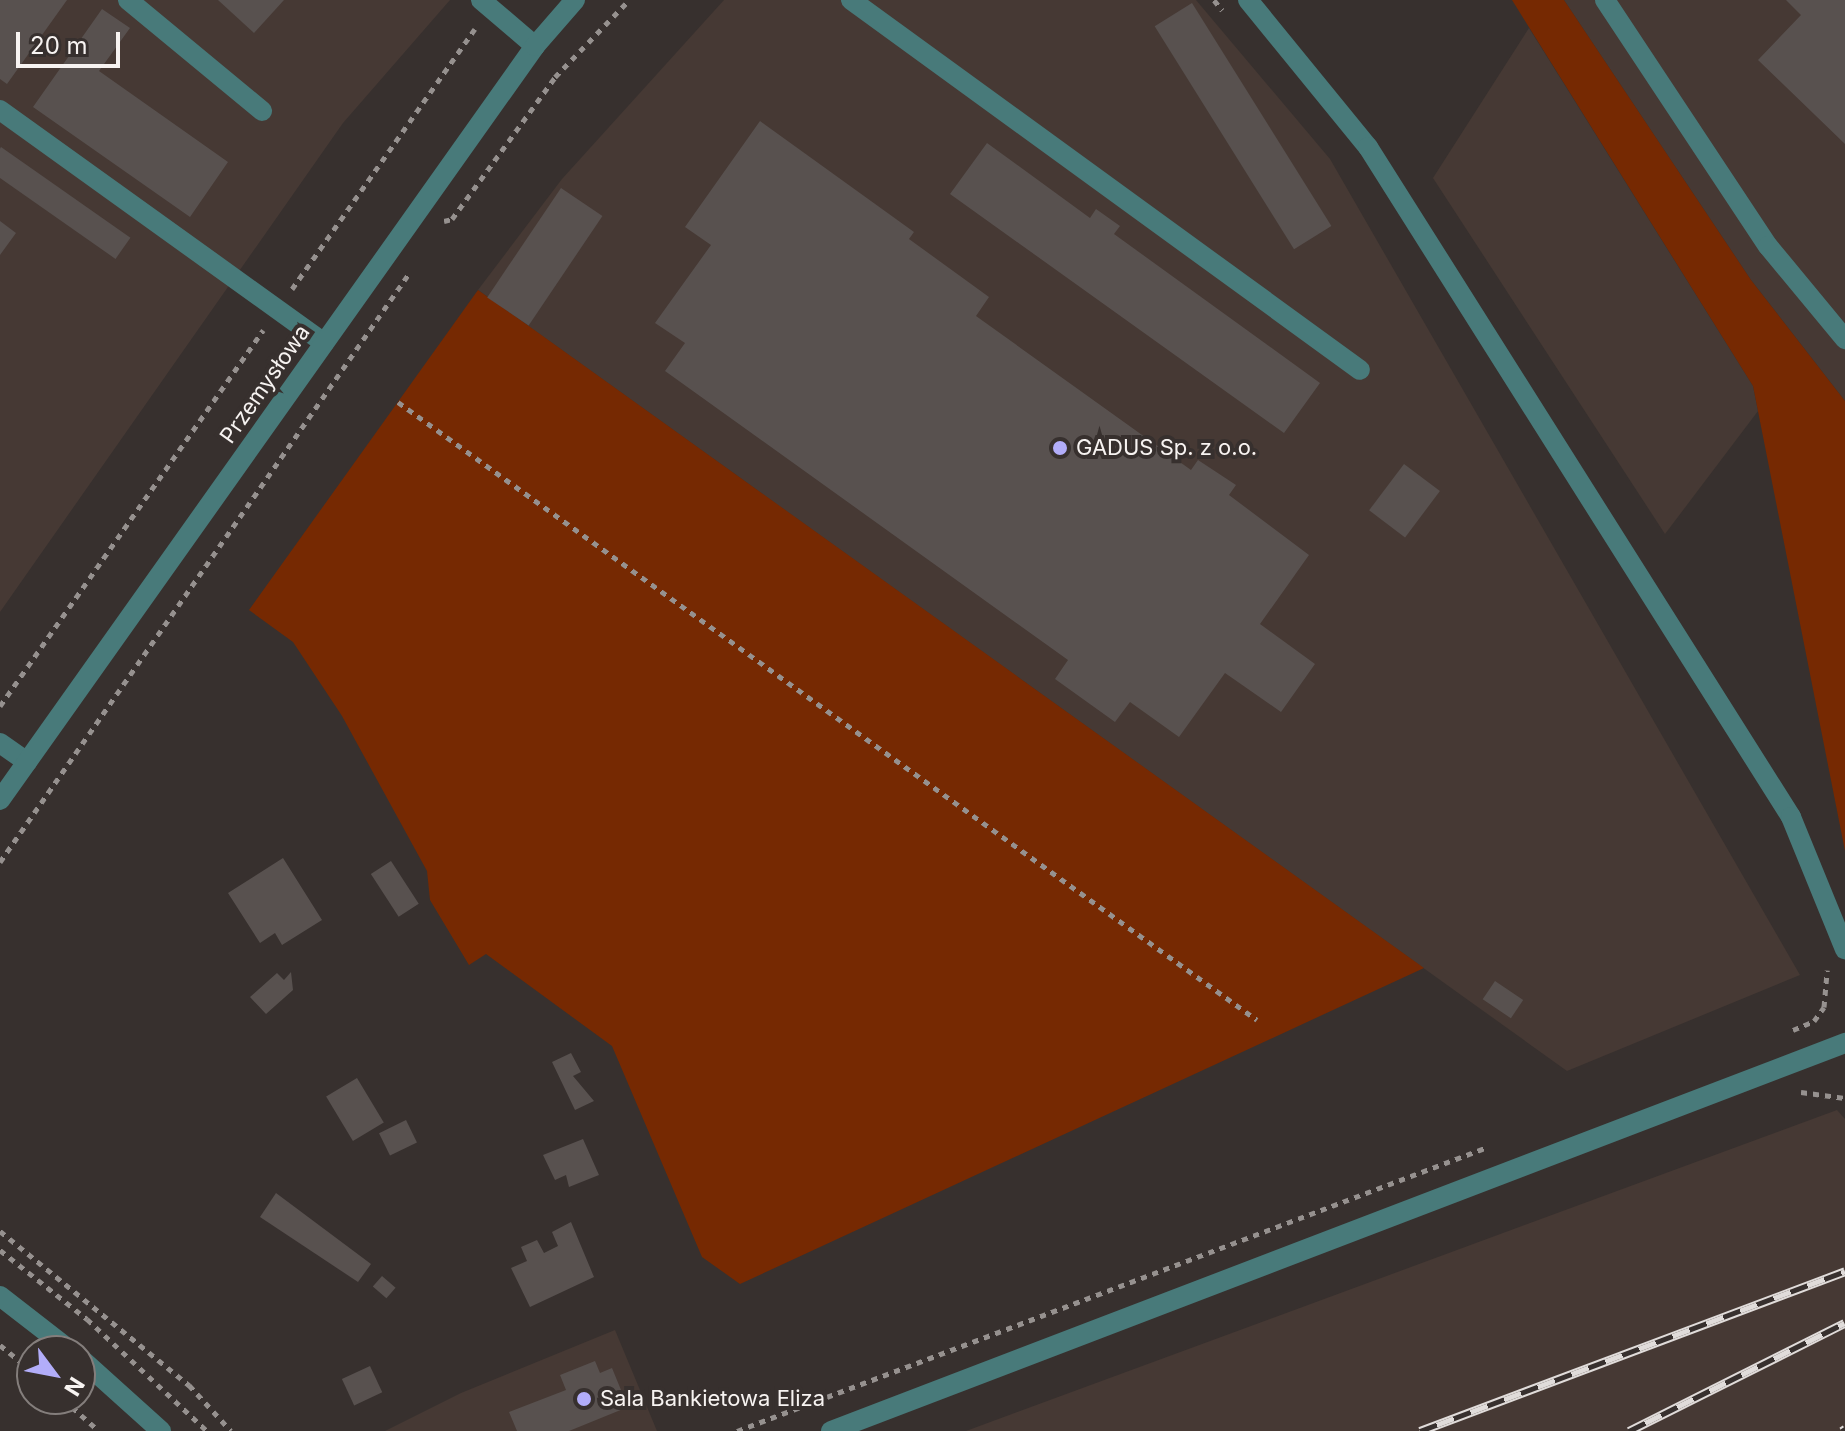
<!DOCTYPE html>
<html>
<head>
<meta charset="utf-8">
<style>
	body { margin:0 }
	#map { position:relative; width:1845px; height:1431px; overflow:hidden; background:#37302e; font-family:Inter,sans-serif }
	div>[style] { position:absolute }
	.built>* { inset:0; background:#463934 }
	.green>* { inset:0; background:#762902 }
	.building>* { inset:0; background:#58514f; transform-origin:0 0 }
	.path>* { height:5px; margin-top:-2.5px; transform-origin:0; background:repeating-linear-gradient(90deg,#96918f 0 6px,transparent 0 12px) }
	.minor>* { height:20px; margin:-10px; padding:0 10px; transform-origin:10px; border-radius:10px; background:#487a7a }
	.rail>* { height:9px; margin-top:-4.5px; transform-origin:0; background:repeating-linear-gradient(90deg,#37302e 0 18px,#e0dcda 0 36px); box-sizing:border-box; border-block:2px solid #e0dcda }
	.dots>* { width:22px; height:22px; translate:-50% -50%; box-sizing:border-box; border:4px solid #37302e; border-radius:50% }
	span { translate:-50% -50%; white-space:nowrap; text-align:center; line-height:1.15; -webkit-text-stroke:8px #37302e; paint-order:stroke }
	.street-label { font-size:22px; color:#f7f3f1 }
	.poi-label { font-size:22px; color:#f7f3f1 }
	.left { translate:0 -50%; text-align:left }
	.north { position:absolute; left:16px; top:1335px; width:80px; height:80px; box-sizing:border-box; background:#37302e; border:2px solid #847e7c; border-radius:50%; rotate:122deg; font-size:22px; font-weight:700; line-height:32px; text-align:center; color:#f7f3f1 }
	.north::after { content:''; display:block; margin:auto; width:28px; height:36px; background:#b2adf9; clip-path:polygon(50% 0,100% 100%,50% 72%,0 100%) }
	.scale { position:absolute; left:16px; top:32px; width:104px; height:36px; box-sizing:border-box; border:4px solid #f7f3f1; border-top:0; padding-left:10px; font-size:24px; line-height:28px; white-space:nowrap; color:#f7f3f1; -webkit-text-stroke:6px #37302e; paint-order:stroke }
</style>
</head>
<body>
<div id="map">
	<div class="built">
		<div style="clip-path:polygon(0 0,450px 0,343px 123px,0 612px)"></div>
		<div style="clip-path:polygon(724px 0,1196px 0,1330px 159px,1800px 975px,1567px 1071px,478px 290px,562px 179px)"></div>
		<div style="clip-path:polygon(1564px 0,1845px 0,1845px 401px,1751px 280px)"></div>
		<div style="clip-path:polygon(1529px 28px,1753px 386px,1758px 411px,1665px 534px,1433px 178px)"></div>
		<div style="clip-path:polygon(1837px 1110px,1845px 1119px,1845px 1431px,966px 1431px)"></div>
		<div style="clip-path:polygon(615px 1330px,657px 1431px,385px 1431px,461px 1393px)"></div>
	</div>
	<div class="green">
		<div style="clip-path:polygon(1512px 0,1564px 0,1751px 280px,1845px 401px,1845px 851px,1753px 386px)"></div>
		<div style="clip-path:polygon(478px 290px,526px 324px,1424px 968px,740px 1284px,702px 1257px,612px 1046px,486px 954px,469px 965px,430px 900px,427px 871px,342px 716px,293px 642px,249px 610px)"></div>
	</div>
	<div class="building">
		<div style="clip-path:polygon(0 0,67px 0,7px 84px,0 79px)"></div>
		<div style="clip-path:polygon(218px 0,284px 0,254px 33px)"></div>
		<div style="clip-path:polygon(1786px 0,1845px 0,1845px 144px,1758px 60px,1801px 15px)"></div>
		<div style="left:1192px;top:3px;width:263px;height:44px;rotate:58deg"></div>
		<div style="clip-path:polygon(102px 9px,130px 28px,99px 71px,228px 162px,190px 217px,33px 107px)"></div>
		<div style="clip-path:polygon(760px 121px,914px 232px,909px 239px,989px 297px,976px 316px,1191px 470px,1198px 460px,1236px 485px,1229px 495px,1309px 555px,1260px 624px,1315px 664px,1281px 712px,1225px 673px,1179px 737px,1130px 702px,1115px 722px,1055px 679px,1068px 660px,665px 371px,685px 343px,655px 323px,711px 245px,685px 227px)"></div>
		<div style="clip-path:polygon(987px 143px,1090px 218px,1096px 209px,1120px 226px,1114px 234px,1320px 383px,1284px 433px,950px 194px)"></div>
		<div style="left:1px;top:147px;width:158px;height:26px;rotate:35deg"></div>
		<div style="left:561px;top:188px;width:50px;height:132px;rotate:34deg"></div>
		<div style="clip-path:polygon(0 221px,16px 233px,0 255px)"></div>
		<div style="left:1404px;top:464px;width:45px;height:58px;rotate:37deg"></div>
		<div style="clip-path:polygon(283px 858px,322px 920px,282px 945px,275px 933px,260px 943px,228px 893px)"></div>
		<div style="left:391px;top:861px;width:51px;height:24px;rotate:57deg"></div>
		<div style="clip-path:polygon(291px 972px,293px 990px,266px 1014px,250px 997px,277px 973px,284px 980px)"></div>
		<div style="left:1495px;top:981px;width:34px;height:22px;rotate:34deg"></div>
		<div style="clip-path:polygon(571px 1053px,581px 1072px,573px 1076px,594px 1101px,575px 1110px,552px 1062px)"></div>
		<div style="left:357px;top:1078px;width:52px;height:36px;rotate:59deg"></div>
		<div style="left:406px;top:1120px;width:25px;height:30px;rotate:64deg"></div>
		<div style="clip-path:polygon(583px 1139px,599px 1175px,569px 1187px,566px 1175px,555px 1180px,543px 1155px)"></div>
		<div style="clip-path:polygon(276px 1193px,371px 1264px,358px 1282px,260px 1217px)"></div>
		<div style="clip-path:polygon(571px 1222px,594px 1277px,530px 1307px,511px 1268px,527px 1261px,521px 1247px,537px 1240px,544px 1253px,558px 1246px,552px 1232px)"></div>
		<div style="left:382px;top:1276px;width:18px;height:14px;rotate:41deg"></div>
		<div style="clip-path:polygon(595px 1361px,600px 1373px,612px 1368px,628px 1407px,569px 1431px,517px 1431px,509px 1412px,566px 1390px,560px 1375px)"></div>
		<div style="left:370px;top:1366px;width:29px;height:31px;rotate:65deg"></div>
	</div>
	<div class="path">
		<div style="left:1214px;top:0;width:13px;rotate:51deg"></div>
		<div style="left:444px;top:221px;width:8px;rotate:-14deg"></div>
		<div style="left:452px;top:219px;width:175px;rotate:-54deg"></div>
		<div style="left:555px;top:77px;width:107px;rotate:-46.1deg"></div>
		<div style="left:292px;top:289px;width:318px;rotate:-54.9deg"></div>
		<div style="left:398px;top:402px;width:1058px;rotate:35.73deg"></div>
		<div style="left:0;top:706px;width:459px;rotate:-55deg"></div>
		<div style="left:0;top:862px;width:715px;rotate:-55.2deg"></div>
		<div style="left:1793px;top:1030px;width:23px;rotate:-23deg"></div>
		<div style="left:1814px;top:1021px;width:17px;rotate:-54deg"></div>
		<div style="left:1824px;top:1007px;width:37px;rotate:-85deg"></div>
		<div style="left:1801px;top:1092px;width:44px;rotate:7.8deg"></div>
		<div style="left:0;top:1231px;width:244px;rotate:39.2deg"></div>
		<div style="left:189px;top:1385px;width:62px;rotate:47.6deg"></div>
		<div style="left:0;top:1250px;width:111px;rotate:38.4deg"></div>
		<div style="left:87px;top:1319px;width:164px;rotate:43deg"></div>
		<div style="left:0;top:1345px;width:41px;rotate:39.1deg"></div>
		<div style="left:63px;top:1399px;width:48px;rotate:41.6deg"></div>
		<div style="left:737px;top:1431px;width:800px;rotate:-20.72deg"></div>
	</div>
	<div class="minor">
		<div style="left:128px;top:0;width:174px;rotate:39.6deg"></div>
		<div style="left:481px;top:0;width:71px;rotate:40.4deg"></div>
		<div style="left:851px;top:0;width:629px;rotate:36.01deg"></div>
		<div style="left:1248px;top:0;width:190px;rotate:50.8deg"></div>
		<div style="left:1368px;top:147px;width:792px;rotate:57.73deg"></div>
		<div style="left:1791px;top:817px;width:143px;rotate:67.8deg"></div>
		<div style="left:1605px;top:0;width:295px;rotate:56.5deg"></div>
		<div style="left:1768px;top:246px;width:121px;rotate:50.4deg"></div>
		<div style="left:0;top:110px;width:399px;rotate:35.7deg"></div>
		<div style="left:0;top:743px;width:33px;rotate:35deg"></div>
		<div style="left:0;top:800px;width:925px;rotate:-54.64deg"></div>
		<div style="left:535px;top:46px;width:61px;rotate:-49deg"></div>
		<div style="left:0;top:1296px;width:90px;rotate:37.8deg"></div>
		<div style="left:80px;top:1358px;width:109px;rotate:42deg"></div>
		<div style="left:831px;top:1431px;width:1086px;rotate:-20.94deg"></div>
	</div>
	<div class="rail">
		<div style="left:1420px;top:1431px;width:454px;rotate:-20.6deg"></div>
		<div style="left:1629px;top:1431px;width:241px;rotate:-26.6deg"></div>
		<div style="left:1842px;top:1431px;width:4px;rotate:-34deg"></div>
	</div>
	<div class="dots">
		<div style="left:1060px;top:448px;background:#b2adf9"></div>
		<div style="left:584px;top:1399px;background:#b2adf9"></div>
	</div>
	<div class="street-label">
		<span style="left:265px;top:384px;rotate:-55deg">Przemysłowa</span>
	</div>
	<div class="poi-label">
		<span class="left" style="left:1076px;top:448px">GADUS Sp. z o.o.</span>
		<span class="left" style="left:600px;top:1399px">Sala Bankietowa Eliza</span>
	</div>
	<div class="north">N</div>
	<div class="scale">20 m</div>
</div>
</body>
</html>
